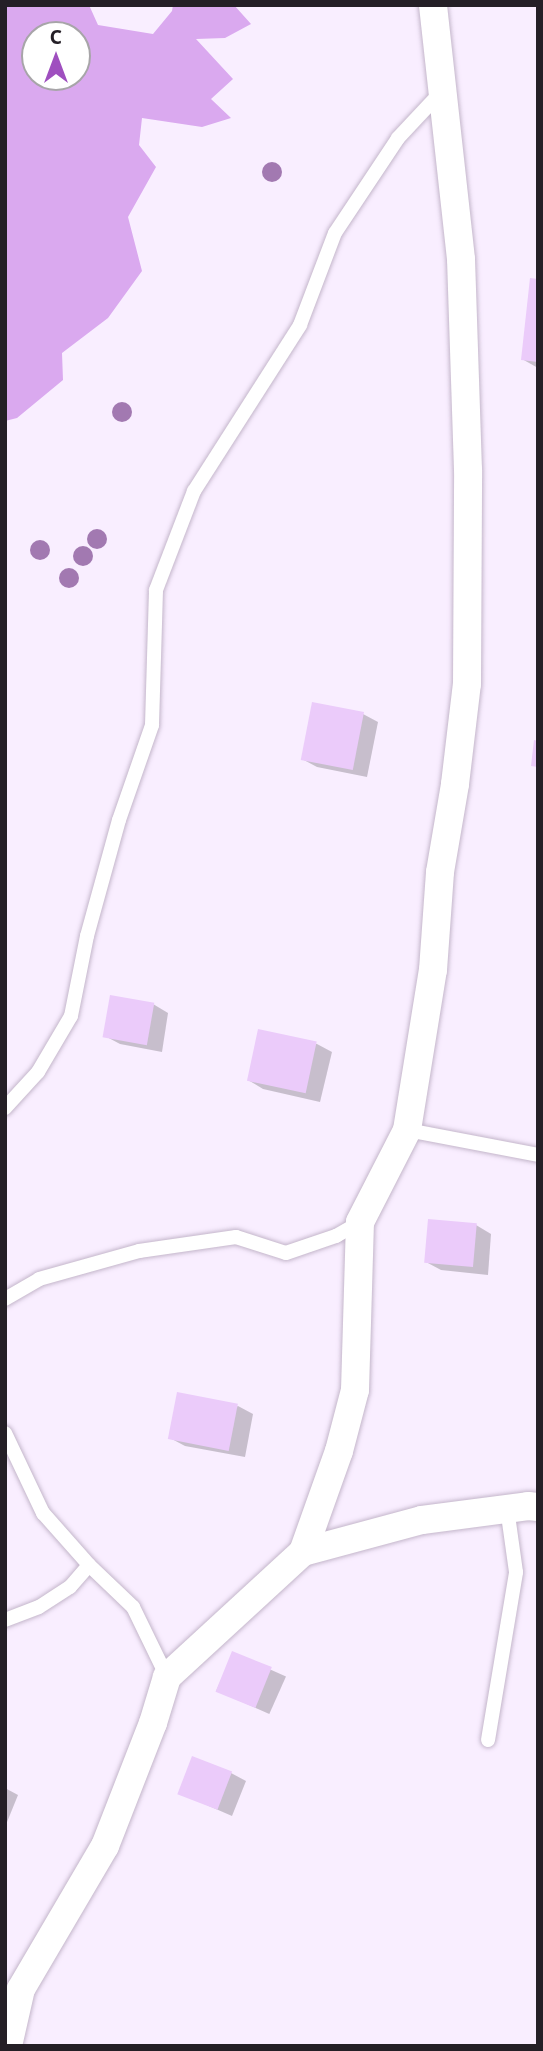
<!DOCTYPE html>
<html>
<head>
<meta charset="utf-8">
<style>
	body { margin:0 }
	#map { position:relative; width:543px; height:2051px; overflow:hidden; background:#f9eeff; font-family:"Noto Sans",sans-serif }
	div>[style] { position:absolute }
	.green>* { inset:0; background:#daa9ef }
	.shadow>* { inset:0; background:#0003; transform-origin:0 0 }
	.building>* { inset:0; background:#ebcbfa; transform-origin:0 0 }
	.roads { filter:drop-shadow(0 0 2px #c4b6cb) drop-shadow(0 0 2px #c4b6cb) }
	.lane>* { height:14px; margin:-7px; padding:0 7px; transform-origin:7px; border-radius:7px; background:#fff }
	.street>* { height:28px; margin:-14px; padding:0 14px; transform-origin:14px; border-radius:14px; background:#fff }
	.trees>* { width:20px; height:20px; margin:-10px; border-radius:50%; background:#a279b1 }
	span { translate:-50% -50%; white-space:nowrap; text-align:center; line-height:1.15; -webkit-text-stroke:6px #fff; paint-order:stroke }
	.frame { position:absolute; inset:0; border:7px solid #241f26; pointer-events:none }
	.north { position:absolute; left:21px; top:21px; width:70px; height:70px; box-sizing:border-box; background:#fff; border:2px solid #a7a5a8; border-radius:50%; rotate:0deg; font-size:19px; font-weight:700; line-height:28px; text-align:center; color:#241f26 }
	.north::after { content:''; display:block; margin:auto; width:24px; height:32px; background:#9f4fbf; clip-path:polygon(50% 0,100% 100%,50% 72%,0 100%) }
</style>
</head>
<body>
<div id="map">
	<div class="green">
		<div style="clip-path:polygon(evenodd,5px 5px,89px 5px,98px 25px,153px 34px,172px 11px,173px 5px,234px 5px,251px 24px,225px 38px,196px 39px,233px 79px,211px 99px,231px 118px,202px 127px,142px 118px,139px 145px,156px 167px,128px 217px,142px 271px,108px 318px,62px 353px,63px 380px,17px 418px,5px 421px,5px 5px,35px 35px,77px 35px,77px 77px,35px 77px,35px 35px)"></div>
	</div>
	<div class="shadow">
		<div style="clip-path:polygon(538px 281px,538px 368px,522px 359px)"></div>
		<div style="clip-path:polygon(363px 714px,378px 722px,367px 777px,317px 767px,302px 759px)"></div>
		<div style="clip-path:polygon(153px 1004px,168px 1013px,162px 1052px,120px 1044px,105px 1036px)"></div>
		<div style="clip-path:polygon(259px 1031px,317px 1044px,332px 1052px,320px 1102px,263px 1089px,248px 1080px)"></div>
		<div style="clip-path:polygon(476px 1225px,491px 1234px,488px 1275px,441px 1270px,426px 1262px)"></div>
		<div style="clip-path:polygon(238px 1406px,253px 1414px,245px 1457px,185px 1446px,170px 1438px)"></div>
		<div style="left:233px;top:1653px;width:58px;height:41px;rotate:24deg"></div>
		<div style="clip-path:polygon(231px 1773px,246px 1781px,232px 1816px,179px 1793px)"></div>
		<div style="clip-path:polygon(5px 1788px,18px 1795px,5px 1827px)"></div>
	</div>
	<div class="building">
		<div style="clip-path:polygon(530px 278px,538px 279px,538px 362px,521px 360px)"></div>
		<div style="left:312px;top:702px;width:53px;height:59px;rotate:11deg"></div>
		<div style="clip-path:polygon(534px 740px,538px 741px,538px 767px,531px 766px)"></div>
		<div style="left:110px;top:995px;width:45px;height:43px;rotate:10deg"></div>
		<div style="left:258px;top:1029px;width:60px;height:53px;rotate:12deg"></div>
		<div style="left:428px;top:1219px;width:49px;height:44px;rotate:5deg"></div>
		<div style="left:177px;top:1392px;width:62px;height:48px;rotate:11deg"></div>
		<div style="left:232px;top:1651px;width:43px;height:44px;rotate:22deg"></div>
		<div style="left:192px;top:1756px;width:43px;height:41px;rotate:21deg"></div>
	</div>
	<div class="roads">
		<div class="lane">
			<div style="left:5px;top:1108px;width:49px;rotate:-47.5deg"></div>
			<div style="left:38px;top:1072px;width:65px;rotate:-59.5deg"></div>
			<div style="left:71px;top:1016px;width:82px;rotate:-78.7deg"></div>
			<div style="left:87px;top:936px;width:120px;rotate:-74.6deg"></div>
			<div style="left:119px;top:820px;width:101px;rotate:-70.8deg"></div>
			<div style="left:152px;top:725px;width:135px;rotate:-88.3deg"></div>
			<div style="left:156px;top:590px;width:106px;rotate:-69deg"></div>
			<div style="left:194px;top:491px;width:197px;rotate:-57.4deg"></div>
			<div style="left:300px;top:325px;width:98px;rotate:-69.2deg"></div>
			<div style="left:335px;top:233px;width:114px;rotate:-56.4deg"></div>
			<div style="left:398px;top:138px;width:64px;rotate:-46.9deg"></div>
			<div style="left:407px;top:1130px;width:133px;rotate:10.8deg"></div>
			<div style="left:5px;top:1299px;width:39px;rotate:-30deg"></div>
			<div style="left:39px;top:1279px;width:104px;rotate:-15.6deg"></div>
			<div style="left:139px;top:1251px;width:98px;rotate:-8.2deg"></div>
			<div style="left:236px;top:1237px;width:52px;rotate:17.7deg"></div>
			<div style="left:286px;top:1253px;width:53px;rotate:-18.8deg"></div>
			<div style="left:336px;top:1236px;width:28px;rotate:-30deg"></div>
			<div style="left:5px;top:1433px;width:89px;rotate:64.6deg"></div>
			<div style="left:43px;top:1513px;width:69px;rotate:48.5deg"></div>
			<div style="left:89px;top:1565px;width:61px;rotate:43.7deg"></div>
			<div style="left:133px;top:1607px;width:78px;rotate:64.1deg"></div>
			<div style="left:5px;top:1620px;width:36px;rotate:-21deg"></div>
			<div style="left:39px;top:1607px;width:37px;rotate:-33deg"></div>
			<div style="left:70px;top:1587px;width:29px;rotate:-49deg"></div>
			<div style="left:488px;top:1740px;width:170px;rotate:-80.5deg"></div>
			<div style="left:516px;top:1572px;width:65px;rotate:-98deg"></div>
		</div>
		<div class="street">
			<div style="left:303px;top:1552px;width:123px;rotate:-15.1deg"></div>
			<div style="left:422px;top:1520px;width:107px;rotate:-7.5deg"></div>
			<div style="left:528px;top:1506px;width:10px;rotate:6deg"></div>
			<div style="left:8px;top:2046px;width:58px;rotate:-77.2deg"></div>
			<div style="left:21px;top:1989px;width:166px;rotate:-59.6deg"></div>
			<div style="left:105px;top:1846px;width:132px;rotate:-68.7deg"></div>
			<div style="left:153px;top:1723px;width:48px;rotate:-73.1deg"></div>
			<div style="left:167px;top:1677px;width:185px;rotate:-42.6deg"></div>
			<div style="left:303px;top:1552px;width:107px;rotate:-70.4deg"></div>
			<div style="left:339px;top:1451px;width:63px;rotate:-75.3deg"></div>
			<div style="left:355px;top:1390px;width:168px;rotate:-88.3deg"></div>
			<div style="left:360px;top:1222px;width:103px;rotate:-62.9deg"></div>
			<div style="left:407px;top:1130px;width:162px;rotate:-80.8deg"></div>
			<div style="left:433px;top:970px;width:98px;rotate:-85.9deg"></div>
			<div style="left:440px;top:872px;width:89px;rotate:-80.3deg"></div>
			<div style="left:455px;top:784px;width:101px;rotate:-83.2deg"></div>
			<div style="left:467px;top:684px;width:214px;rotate:-89.7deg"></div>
			<div style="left:468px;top:470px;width:211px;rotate:-91.9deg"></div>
			<div style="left:461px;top:259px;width:256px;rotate:-96.3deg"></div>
		</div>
	</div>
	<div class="trees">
		<div style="left:272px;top:172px"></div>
		<div style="left:122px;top:412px"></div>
		<div style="left:97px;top:539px"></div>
		<div style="left:40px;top:550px"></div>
		<div style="left:83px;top:556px"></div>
		<div style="left:69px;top:578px"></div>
	</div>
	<div class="frame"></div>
	<div class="north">С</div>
</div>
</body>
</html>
